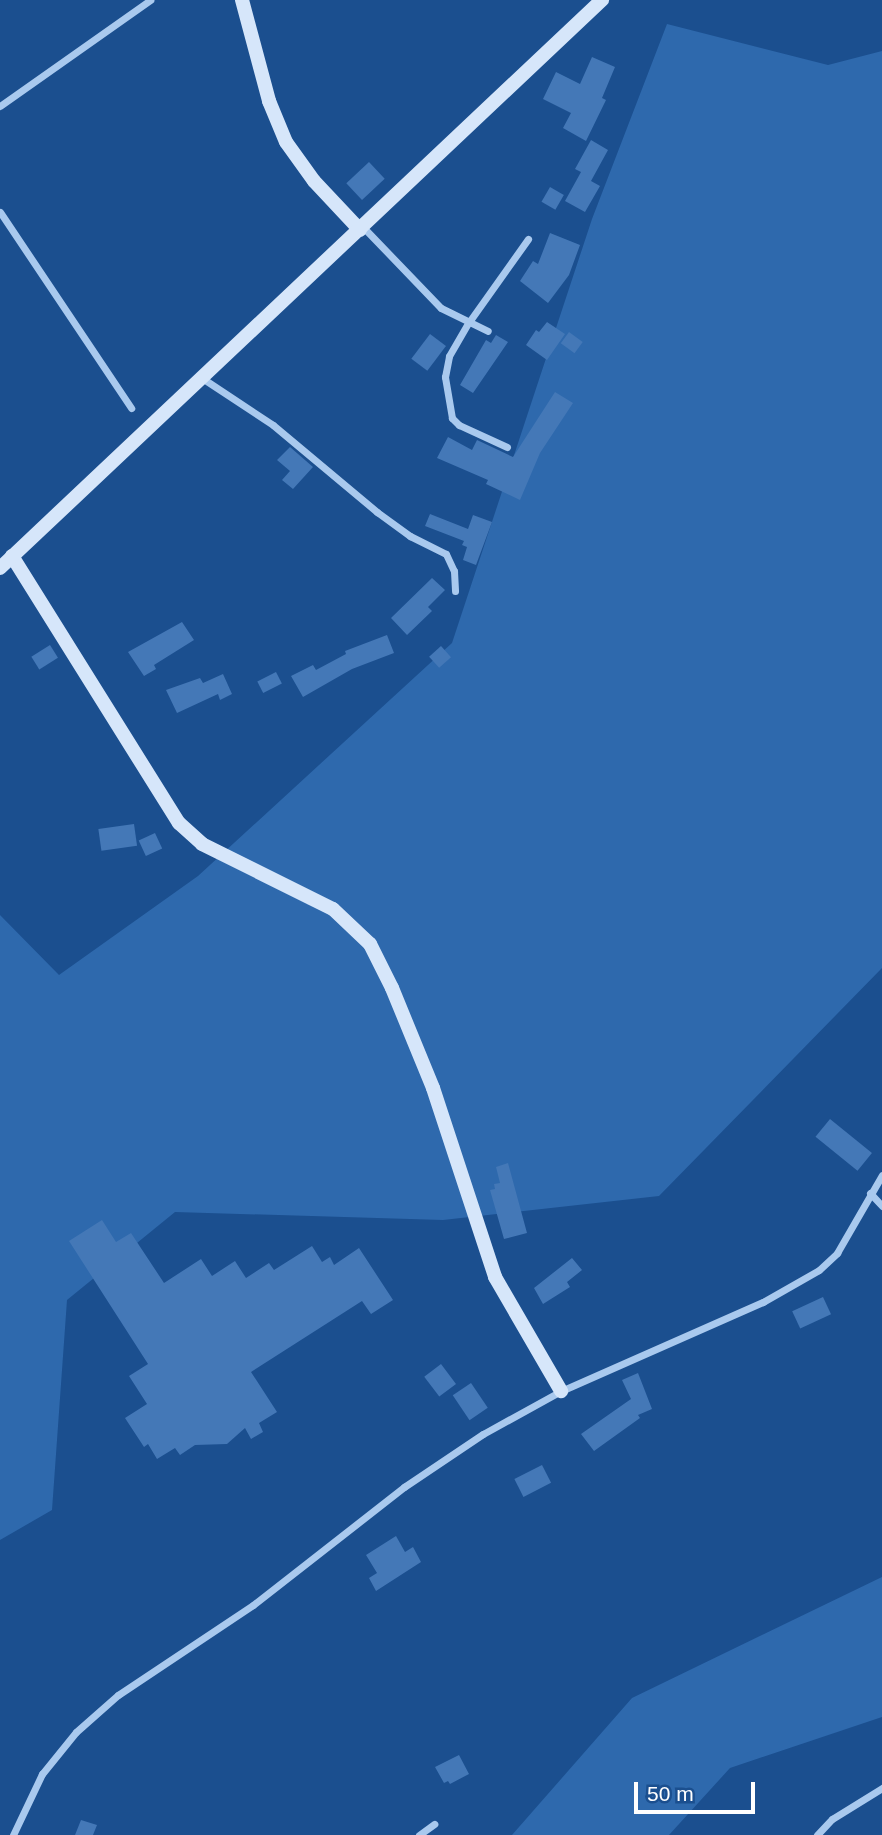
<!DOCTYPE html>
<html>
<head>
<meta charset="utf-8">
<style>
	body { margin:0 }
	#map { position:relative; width:882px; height:1835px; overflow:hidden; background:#1b4f8f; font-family:Helvetica,sans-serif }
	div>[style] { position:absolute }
	.green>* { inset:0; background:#2e69ad }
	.building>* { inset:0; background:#4478b7; transform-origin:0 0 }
	.street>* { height:7px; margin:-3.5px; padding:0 3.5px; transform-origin:3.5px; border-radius:3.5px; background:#a9c9ee }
	.secondary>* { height:14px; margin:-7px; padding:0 7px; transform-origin:7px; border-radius:7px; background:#d6e6fa }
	span { translate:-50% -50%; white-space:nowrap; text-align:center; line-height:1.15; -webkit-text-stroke:6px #1b4f8f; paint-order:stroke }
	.scale { position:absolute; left:634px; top:1782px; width:121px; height:32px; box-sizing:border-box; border:4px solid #fff; border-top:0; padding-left:9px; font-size:21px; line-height:24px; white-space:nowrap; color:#fff; -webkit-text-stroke:5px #1b4f8f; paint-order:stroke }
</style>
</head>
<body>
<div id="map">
	<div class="green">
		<div style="clip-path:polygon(667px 24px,828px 65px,882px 51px,882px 968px,659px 1196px,443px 1220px,175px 1212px,67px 1300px,52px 1510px,0 1540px,0 915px,59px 975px,198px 876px,452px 643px,592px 219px)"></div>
		<div style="clip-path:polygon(882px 1577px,882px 1717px,730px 1768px,669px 1835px,512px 1835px,632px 1698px)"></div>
	</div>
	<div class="building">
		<div style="clip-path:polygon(592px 57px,615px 67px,602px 98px,606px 100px,586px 141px,563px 128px,571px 113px,543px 99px,556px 72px,580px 84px)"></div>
		<div style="clip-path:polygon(591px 140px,608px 150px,591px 181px,600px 186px,585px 212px,565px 201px,581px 172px,575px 169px)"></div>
		<div style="left:369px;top:162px;width:23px;height:31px;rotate:47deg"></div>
		<div style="left:550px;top:187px;width:16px;height:17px;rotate:30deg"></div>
		<div style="clip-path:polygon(550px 233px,580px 245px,569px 275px,548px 303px,520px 281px,533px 261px,538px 264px)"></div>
		<div style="clip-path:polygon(547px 322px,565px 334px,547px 360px,526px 345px,536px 330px,539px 332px)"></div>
		<div style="left:569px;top:332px;width:17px;height:14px;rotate:36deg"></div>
		<div style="left:430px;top:334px;width:20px;height:31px;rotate:37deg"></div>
		<div style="clip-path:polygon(496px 335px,508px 342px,473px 393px,460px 385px,486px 340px,491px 343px)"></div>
		<div style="clip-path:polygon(555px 392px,573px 403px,540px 453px,520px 500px,486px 484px,488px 480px,437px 458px,448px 437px,472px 450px,477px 440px,513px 457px)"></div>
		<div style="clip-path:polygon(290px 447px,313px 467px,293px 489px,282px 480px,290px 471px,277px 460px)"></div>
		<div style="clip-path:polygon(430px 514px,468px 529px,473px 515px,492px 522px,476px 565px,463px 560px,467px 547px,462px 545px,464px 541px,425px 526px)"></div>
		<div style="clip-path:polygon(432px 578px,445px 590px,428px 607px,432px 611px,407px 635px,391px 618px)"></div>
		<div style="clip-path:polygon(182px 622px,194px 640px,154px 665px,156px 669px,144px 676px,128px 652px)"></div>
		<div style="clip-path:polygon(387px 635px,394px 653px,352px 669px,303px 697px,291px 676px,313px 665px,316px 670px,346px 654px,345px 651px)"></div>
		<div style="left:50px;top:645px;width:15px;height:22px;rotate:58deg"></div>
		<div style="left:441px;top:646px;width:15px;height:16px;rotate:48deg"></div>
		<div style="left:276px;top:672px;width:13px;height:21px;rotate:63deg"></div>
		<div style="clip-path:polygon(223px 674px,232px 694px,220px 700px,218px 694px,177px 713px,166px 690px,200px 678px,203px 683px)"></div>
		<div style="left:134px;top:824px;width:22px;height:36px;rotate:82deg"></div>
		<div style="left:155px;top:833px;width:17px;height:18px;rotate:65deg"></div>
		<div style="left:830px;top:1119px;width:54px;height:23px;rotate:39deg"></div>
		<div style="clip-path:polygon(508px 1163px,527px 1233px,504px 1239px,490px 1190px,495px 1189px,494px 1184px,500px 1183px,496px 1167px)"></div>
		<div style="clip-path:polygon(102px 1220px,116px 1242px,131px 1233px,164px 1283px,201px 1259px,212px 1276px,235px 1261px,246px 1278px,269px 1263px,274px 1270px,312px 1246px,322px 1262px,330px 1257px,334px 1265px,359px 1248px,393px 1300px,371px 1314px,362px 1301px,251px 1372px,277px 1412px,259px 1423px,263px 1432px,251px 1439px,245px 1428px,227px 1444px,195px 1445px,180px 1455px,175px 1448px,157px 1459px,148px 1444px,144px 1447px,125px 1418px,147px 1404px,129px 1376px,148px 1364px,69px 1241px)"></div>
		<div style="clip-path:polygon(572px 1258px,582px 1270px,567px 1282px,570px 1287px,543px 1304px,534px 1288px)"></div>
		<div style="left:823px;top:1297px;width:19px;height:34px;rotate:65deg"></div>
		<div style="left:441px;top:1364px;width:25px;height:21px;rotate:53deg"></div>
		<div style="clip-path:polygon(638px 1373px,652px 1409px,638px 1415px,640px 1418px,594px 1451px,581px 1434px,631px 1399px,622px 1380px)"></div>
		<div style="left:471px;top:1383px;width:30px;height:22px;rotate:56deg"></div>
		<div style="left:542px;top:1465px;width:20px;height:31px;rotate:63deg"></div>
		<div style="clip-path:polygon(396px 1536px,405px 1552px,413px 1547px,421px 1562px,376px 1591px,369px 1578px,377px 1573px,366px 1555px)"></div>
		<div style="clip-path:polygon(459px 1755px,469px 1774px,450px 1784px,448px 1781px,444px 1783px,435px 1767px)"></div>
		<div style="clip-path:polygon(81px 1820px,97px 1825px,93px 1835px,75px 1835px)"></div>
	</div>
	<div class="street">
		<div style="left:0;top:106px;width:184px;rotate:-35.2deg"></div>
		<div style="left:0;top:212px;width:236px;rotate:56.2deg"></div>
		<div style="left:363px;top:227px;width:112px;rotate:46.1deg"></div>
		<div style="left:441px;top:308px;width:52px;rotate:26.1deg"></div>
		<div style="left:202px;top:378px;width:85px;rotate:33.5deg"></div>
		<div style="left:273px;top:425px;width:136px;rotate:39.9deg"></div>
		<div style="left:377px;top:512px;width:41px;rotate:36deg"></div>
		<div style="left:410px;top:536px;width:40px;rotate:26.6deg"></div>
		<div style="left:446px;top:554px;width:19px;rotate:65deg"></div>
		<div style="left:454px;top:571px;width:20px;rotate:87deg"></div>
		<div style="left:507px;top:447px;width:53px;rotate:-155.4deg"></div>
		<div style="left:459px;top:425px;width:10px;rotate:-135deg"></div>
		<div style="left:452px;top:418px;width:42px;rotate:-99.7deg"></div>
		<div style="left:445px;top:377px;width:21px;rotate:-79deg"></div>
		<div style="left:449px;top:356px;width:39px;rotate:-60deg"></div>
		<div style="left:469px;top:322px;width:102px;rotate:-54.6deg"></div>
		<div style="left:870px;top:1193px;width:18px;rotate:47deg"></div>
		<div style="left:13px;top:1835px;width:68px;rotate:-64.6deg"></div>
		<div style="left:42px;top:1774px;width:54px;rotate:-51deg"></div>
		<div style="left:76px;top:1732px;width:56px;rotate:-41.4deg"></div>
		<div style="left:118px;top:1695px;width:162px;rotate:-33.7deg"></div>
		<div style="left:253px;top:1605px;width:192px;rotate:-38deg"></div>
		<div style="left:404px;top:1487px;width:95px;rotate:-33.9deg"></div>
		<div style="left:483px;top:1434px;width:89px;rotate:-28.9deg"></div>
		<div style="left:561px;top:1391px;width:221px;rotate:-23.8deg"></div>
		<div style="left:763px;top:1302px;width:64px;rotate:-29.7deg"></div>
		<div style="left:819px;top:1270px;width:25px;rotate:-43deg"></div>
		<div style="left:837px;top:1253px;width:90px;rotate:-60deg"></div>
		<div style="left:419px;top:1835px;width:19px;rotate:-36deg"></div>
		<div style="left:817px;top:1835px;width:22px;rotate:-47deg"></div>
		<div style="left:832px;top:1819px;width:59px;rotate:-31.8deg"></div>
	</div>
	<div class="secondary">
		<div style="left:242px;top:0;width:105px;rotate:75deg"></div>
		<div style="left:269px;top:101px;width:44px;rotate:67.5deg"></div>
		<div style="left:286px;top:142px;width:48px;rotate:54.3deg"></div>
		<div style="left:314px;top:181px;width:67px;rotate:46.8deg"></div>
		<div style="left:12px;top:556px;width:315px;rotate:58deg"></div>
		<div style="left:179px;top:823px;width:31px;rotate:42deg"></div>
		<div style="left:202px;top:844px;width:146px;rotate:26.4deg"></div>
		<div style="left:333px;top:909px;width:51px;rotate:43.4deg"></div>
		<div style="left:370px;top:944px;width:49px;rotate:63.4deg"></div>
		<div style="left:392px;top:988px;width:108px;rotate:67.7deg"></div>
		<div style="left:433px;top:1088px;width:199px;rotate:71.8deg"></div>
		<div style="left:495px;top:1277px;width:132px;rotate:59.9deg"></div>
		<div style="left:0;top:568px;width:828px;rotate:-43.34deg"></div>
	</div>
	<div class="scale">50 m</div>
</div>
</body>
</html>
